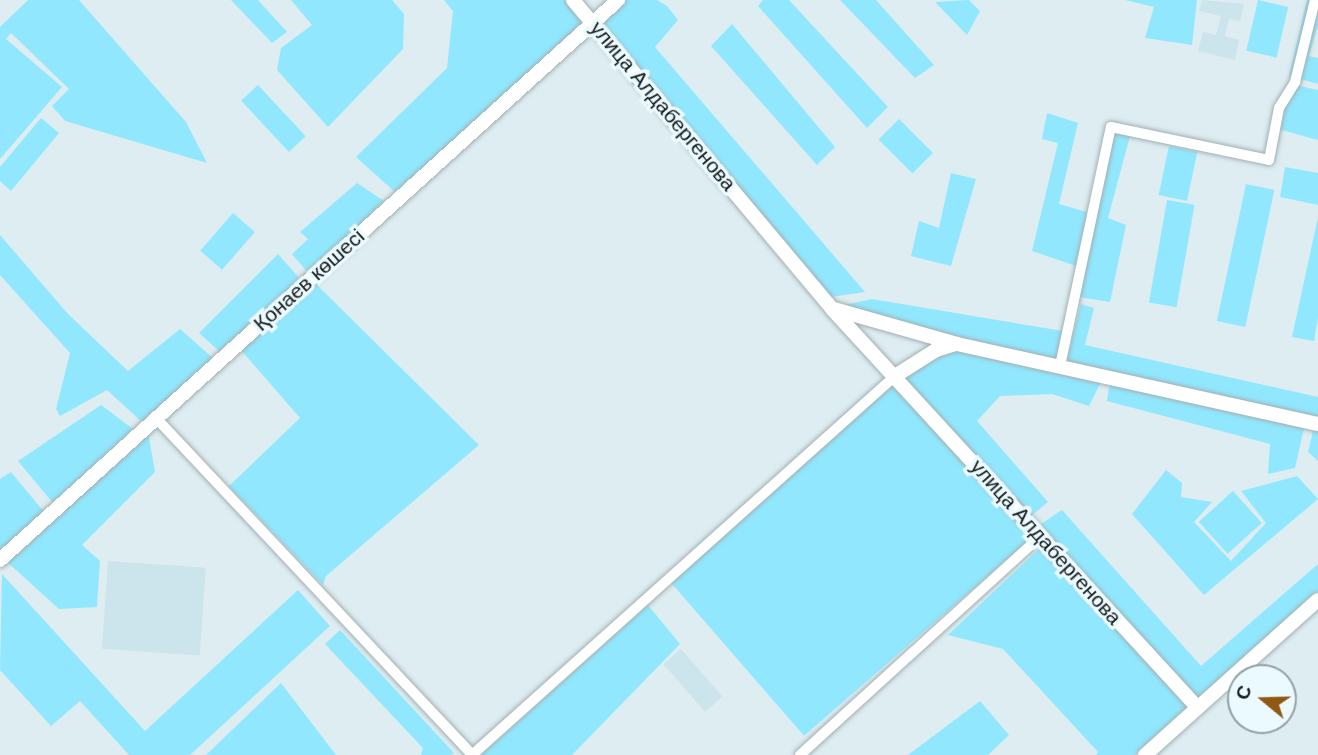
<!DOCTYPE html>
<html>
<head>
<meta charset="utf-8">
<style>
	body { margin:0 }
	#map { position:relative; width:1318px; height:755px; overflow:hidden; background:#deedf1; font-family:Arial,sans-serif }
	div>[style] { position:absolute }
	.built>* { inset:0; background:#cce4eb; transform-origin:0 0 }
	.green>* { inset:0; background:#91e8fe; transform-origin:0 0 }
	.roads { filter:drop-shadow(0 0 2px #a2b0b4) drop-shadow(0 0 2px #a2b0b4) }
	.street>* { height:10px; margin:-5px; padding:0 5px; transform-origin:5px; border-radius:5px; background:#fff }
	.secondary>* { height:14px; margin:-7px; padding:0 7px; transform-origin:7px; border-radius:7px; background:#fff }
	span { translate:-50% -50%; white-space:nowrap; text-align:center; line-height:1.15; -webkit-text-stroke:7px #ebfaff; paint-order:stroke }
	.street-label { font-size:21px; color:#151a1b }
	.north { position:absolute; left:1227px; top:664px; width:70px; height:70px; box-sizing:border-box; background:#ebfaff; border:2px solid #95a0a4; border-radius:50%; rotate:289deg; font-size:19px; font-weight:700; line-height:28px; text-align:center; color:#151a1b }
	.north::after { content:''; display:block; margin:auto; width:24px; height:32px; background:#905810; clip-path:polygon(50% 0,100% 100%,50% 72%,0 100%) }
</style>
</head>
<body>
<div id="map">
	<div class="built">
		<div style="clip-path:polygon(1202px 0,1244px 4px,1240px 21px,1229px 19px,1225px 36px,1239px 40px,1235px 60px,1198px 51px,1203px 32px,1216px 35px,1221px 16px,1199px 11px)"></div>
		<div style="left:108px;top:561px;width:98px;height:88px;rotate:4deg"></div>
		<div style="left:681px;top:649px;width:63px;height:23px;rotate:49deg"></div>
	</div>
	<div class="green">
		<div style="clip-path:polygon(28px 0,79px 0,186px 122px,207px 163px,65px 121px,52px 106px,69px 89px,11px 33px,6px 39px,62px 87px,0 159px,0 27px)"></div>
		<div style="clip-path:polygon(231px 0,258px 0,287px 32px,272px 43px)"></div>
		<div style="clip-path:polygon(291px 0,392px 0,404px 14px,403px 49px,328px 127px,277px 70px,281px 48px,312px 25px)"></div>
		<div style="clip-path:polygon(444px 0,566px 0,586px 21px,396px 193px,356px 157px,447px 68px,453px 11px)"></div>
		<div style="clip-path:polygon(625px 0,657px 0,667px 6px,678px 20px,655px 47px,865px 292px,831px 297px,601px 23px)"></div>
		<div style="clip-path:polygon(763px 0,789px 0,888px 107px,867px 128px,758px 6px)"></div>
		<div style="clip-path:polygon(840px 0,876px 0,934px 65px,915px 78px)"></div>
		<div style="clip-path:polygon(969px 0,980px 11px,967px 35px,935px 2px)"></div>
		<div style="clip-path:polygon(1125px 0,1197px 0,1192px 45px,1145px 38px,1154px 7px)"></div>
		<div style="left:1258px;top:0;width:31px;height:52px;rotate:13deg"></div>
		<div style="clip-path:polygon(1307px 0,1318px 0,1318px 25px,1309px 56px,1318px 58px,1318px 84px,1289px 76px)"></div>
		<div style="clip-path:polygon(732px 24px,835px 147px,817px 165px,711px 46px)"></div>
		<div style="clip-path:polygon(1287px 83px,1318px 90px,1318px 140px,1278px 129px)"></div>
		<div style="left:258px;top:85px;width:70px;height:23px;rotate:47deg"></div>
		<div style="clip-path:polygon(1047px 113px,1078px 123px,1059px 204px,1090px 213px,1079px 267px,1032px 251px,1058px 143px,1042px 139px)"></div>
		<div style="clip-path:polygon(41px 118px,59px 133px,11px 191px,0 181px,0 167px)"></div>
		<div style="left:899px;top:119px;width:48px;height:29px;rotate:45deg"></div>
		<div style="clip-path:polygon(1114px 131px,1130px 136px,1108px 218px,1126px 225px,1110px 302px,1078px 297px)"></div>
		<div style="left:1169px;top:146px;width:29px;height:50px;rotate:12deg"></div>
		<div style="clip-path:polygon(1285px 167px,1318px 173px,1318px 205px,1280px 197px)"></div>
		<div style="clip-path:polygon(951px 173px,976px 179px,951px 266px,911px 256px,919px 221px,939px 228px)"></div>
		<div style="clip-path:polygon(357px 183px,384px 201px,309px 274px,292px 254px,308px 239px,300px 232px)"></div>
		<div style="left:1246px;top:184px;width:29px;height:140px;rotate:12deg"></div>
		<div style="left:1167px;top:200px;width:28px;height:104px;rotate:10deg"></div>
		<div style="left:233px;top:213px;width:29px;height:50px;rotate:41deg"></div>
		<div style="clip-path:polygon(1318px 217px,1318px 318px,1314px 341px,1292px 337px)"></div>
		<div style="clip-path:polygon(0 235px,68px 314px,128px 371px,180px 329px,213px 358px,144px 424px,107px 390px,60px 416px,56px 409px,70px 353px,0 275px)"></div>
		<div style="clip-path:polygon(278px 254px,300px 279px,220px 352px,199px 333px)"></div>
		<div style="clip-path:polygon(316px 284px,479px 445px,326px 576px,323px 585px,229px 486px,300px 418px,240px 349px)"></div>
		<div style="clip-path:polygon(872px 299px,1063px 331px,1056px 361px,836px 307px)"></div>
		<div style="clip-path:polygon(1081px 304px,1094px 308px,1085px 345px,1318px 397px,1318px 420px,1066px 362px)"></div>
		<div style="clip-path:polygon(956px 348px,1102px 380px,1089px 406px,1052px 394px,1000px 396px,977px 421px,1048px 502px,1031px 516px,900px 376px)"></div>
		<div style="clip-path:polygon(1110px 380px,1305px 424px,1295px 468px,1268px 474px,1270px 444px,1107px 401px)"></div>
		<div style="left:894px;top:382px;width:208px;height:300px;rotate:49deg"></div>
		<div style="clip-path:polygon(101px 405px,133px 429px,53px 503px,18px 461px)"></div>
		<div style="clip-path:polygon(1314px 427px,1318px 427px,1318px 461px,1308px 452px)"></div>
		<div style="clip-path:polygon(148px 432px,155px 472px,82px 545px,100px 561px,97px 607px,59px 609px,6px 561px)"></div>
		<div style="clip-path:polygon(1166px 470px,1182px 483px,1181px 497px,1212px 502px,1194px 522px,1231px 561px,1266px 523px,1241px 491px,1297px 476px,1318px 499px,1204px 595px,1132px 514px)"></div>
		<div style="clip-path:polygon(11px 472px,45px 513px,0 552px,0 479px)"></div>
		<div style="left:1233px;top:491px;width:43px;height:46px;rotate:48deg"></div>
		<div style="clip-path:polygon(1062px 510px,1201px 666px,1318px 564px,1318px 595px,1198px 702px,1038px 526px)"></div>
		<div style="clip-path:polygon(1040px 548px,1189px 705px,1135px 755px,1096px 755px,1098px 752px,1003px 649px,948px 635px)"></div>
		<div style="clip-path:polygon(2px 574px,145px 731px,298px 590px,330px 626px,190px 755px,129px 755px,80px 701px,51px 726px,0 670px)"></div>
		<div style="clip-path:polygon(648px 605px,680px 644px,572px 755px,481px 755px)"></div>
		<div style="clip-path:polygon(340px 630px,454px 753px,451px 755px,421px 755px,423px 748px,325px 644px)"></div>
		<div style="clip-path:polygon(281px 683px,336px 755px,206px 755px)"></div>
		<div style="clip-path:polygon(980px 701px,1009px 735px,988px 755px,908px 755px)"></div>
	</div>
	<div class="roads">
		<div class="street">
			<div style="left:1060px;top:366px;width:244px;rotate:-78deg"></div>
			<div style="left:1111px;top:127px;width:161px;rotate:11.8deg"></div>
			<div style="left:1269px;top:160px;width:53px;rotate:-79.1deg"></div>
			<div style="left:1279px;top:108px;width:31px;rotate:-58deg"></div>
			<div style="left:1295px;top:82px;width:84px;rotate:-76.3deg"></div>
			<div style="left:156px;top:418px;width:462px;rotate:46.8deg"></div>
			<div style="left:472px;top:755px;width:568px;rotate:-41.86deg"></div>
			<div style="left:800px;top:755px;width:326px;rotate:-42.3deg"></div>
		</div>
		<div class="secondary">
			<div style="left:573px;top:0;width:403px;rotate:50deg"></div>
			<div style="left:832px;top:309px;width:541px;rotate:47.47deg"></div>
			<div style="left:834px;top:309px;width:128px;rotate:15.9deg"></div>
			<div style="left:957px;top:344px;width:370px;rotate:12.5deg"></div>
			<div style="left:895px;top:376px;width:49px;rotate:-32.4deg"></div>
			<div style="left:936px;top:350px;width:21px;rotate:-17deg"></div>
			<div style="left:0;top:560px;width:834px;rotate:-42.18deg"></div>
			<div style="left:1145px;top:755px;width:232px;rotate:-41.9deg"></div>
		</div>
	</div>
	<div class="street-label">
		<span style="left:663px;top:106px;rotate:50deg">улица Алдабергенова</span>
		<span style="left:309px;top:280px;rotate:-42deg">Қонаев көшесі</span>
		<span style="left:1046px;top:542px;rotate:48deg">улица Алдабергенова</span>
	</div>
	<div class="north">С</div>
</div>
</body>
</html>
